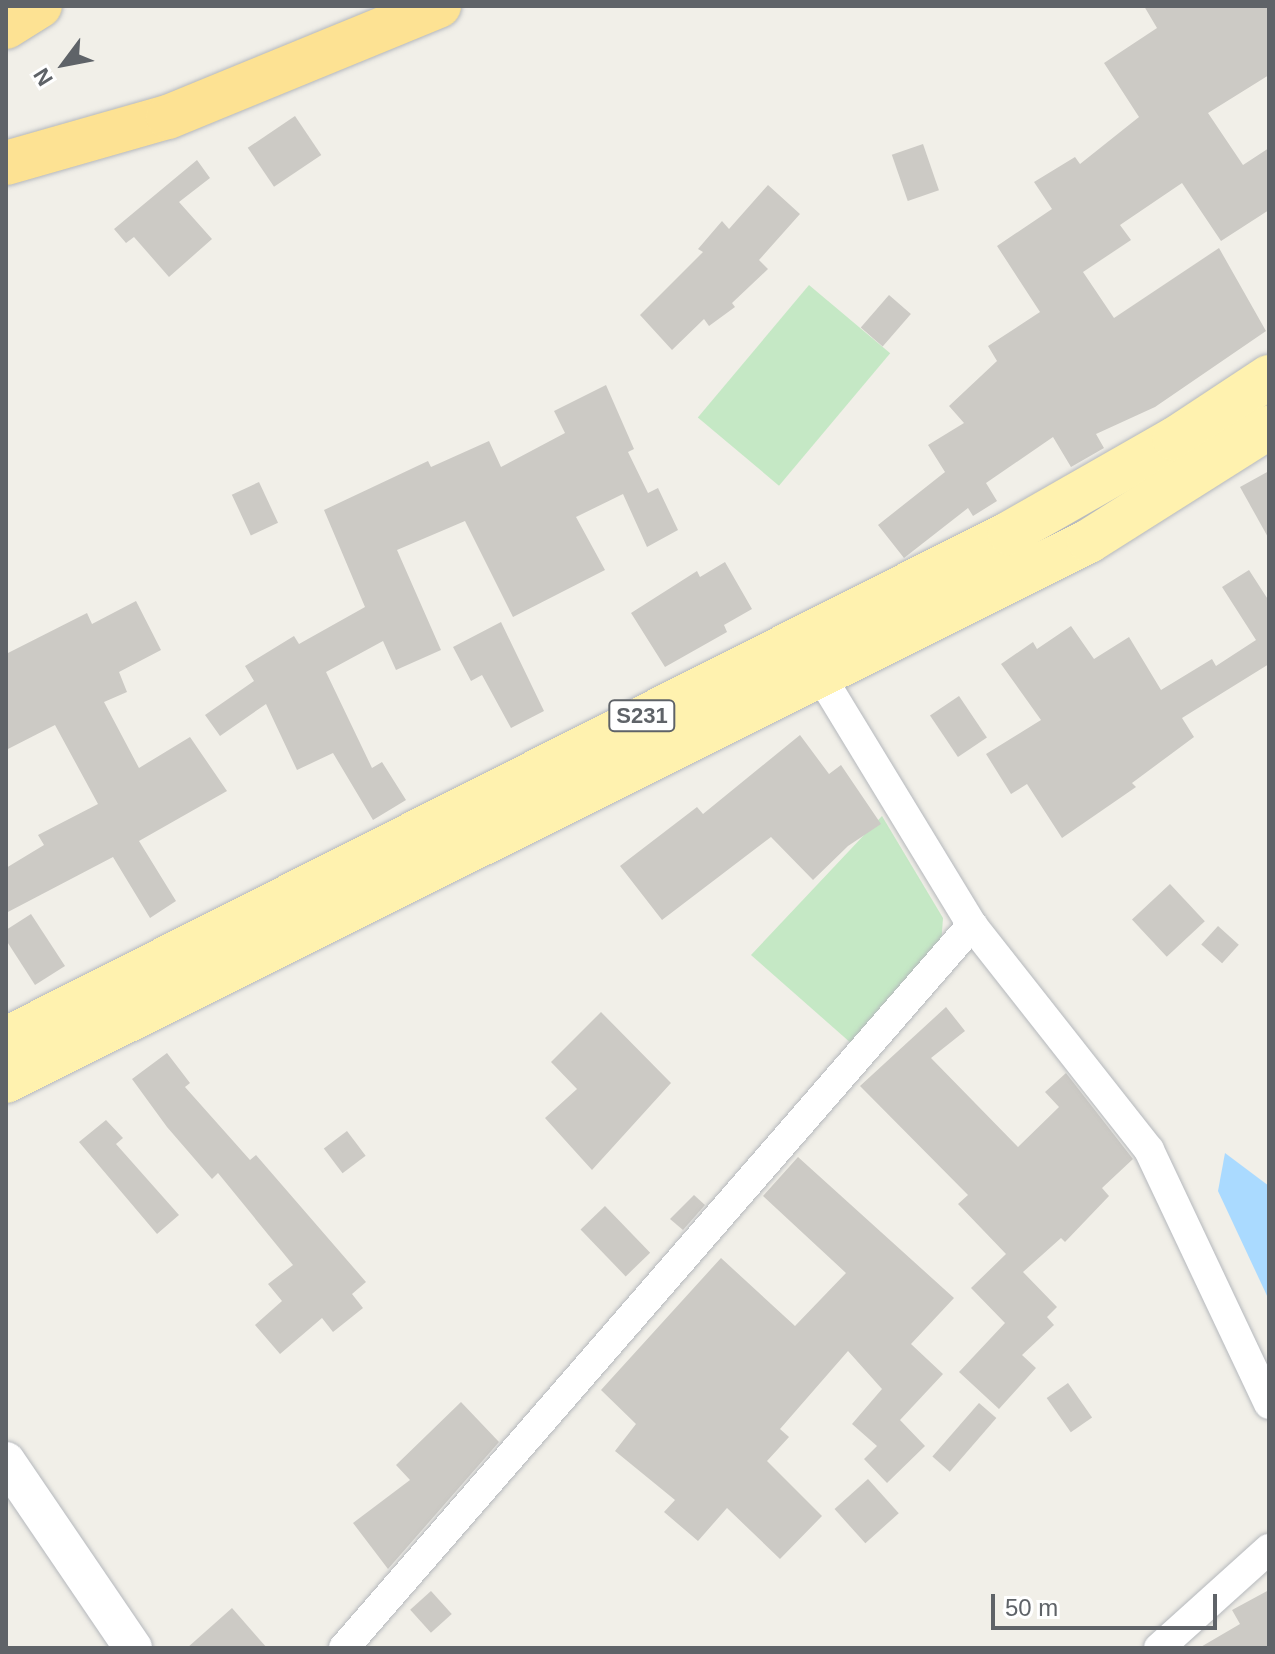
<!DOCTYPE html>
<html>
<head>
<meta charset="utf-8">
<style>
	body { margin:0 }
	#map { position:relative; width:1275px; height:1654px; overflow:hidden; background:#f1efe8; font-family:Helvetica,sans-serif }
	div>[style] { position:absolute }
	.green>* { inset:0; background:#c5e8c5; transform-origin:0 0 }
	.water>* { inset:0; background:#aadaff }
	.building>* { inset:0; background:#cccac5; transform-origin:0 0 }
	.roads { filter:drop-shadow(0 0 2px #b5b8bc) drop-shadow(0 0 2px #b5b8bc) }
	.minor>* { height:30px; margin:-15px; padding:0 15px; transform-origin:15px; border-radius:15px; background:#fff }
	.tertiary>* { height:38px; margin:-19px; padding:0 19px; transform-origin:19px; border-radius:19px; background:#fff }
	.primary>* { height:44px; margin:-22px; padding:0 22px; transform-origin:22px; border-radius:22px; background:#fff2af }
	.motorway>* { height:44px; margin:-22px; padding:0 22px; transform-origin:22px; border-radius:22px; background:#fde293 }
	span { translate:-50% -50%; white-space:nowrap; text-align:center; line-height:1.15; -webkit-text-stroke:6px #fff; paint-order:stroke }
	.shield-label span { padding:2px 6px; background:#fff; border:2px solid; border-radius:6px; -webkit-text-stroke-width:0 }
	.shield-label { font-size:22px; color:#5f6368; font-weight:700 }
	.frame { position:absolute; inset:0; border:8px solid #5f6368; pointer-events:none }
	.north { position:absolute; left:24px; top:24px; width:80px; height:80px; -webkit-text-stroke:6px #fff; paint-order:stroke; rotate:238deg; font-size:22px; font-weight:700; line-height:32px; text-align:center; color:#5f6368 }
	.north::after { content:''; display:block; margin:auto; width:28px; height:36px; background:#5f6368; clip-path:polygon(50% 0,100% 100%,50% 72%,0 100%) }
	.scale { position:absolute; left:991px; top:1594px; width:226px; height:36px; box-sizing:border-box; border:4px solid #5f6368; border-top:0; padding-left:10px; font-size:24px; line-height:28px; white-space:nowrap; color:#5f6368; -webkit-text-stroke:6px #fff; paint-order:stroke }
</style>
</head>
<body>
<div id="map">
	<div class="green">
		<div style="left:809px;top:285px;width:106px;height:173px;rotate:40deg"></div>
		<div style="clip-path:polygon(882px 816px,943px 918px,941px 946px,852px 1044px,751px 955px)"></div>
	</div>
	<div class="water">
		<div style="clip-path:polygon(1225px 1153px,1269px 1186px,1269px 1300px,1218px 1191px)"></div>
	</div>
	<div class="building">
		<div style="clip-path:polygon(1144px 6px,1269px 6px,1269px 75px,1208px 113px,1243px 165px,1269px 148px,1269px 210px,1221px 241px,1182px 183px,1120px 225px,1131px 240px,1083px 272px,1114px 318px,1219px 248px,1266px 331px,1155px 407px,1096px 434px,1104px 448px,1071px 467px,1053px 437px,986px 483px,997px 501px,973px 516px,968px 508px,904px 558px,878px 525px,945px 472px,928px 445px,964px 423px,949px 406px,997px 361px,988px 346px,1040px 312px,997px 246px,1052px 209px,1034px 182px,1075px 157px,1080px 164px,1139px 117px,1104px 63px,1157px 28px)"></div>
		<div style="left:295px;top:116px;width:47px;height:57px;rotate:56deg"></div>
		<div style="left:923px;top:144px;width:49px;height:33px;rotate:71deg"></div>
		<div style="clip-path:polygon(197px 160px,210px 178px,179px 202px,212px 239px,169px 277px,134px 237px,126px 243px,114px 229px)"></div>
		<div style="clip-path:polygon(768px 185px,800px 214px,759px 260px,768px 269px,732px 303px,735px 307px,709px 326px,704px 319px,672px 350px,640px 315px,703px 252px,698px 249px,722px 221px,729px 229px)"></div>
		<div style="left:889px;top:295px;width:29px;height:43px;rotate:41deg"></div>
		<div style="clip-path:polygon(606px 385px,634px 449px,628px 452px,648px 493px,658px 488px,678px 530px,647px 547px,623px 494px,576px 517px,605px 570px,513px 617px,465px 521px,397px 550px,441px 650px,396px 670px,383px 641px,326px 672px,372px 768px,382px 762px,406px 800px,373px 820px,333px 753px,297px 770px,266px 704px,220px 736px,205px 715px,254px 681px,245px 666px,294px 636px,299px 644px,365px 607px,324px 510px,428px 461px,431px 467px,489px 441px,501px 467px,565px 433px,554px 411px)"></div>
		<div style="clip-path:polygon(1269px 471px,1269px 539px,1240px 487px)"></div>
		<div style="left:259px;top:482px;width:45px;height:30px;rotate:65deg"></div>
		<div style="clip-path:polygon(725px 562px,752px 609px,724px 625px,727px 632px,665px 667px,631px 613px,697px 571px,700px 577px)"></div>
		<div style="clip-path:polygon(1249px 570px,1269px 601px,1269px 664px,1182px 718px,1194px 737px,1132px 783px,1136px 787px,1062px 838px,1027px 784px,1011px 794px,986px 754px,1041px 720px,1001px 664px,1033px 642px,1037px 649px,1071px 626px,1094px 659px,1129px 637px,1161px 690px,1212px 659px,1216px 666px,1256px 640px,1222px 587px)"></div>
		<div style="clip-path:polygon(136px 601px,161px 650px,119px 672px,127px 692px,104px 702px,139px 768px,190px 737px,227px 791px,139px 841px,176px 901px,150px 918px,113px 857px,6px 913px,6px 868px,44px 845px,38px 835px,98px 804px,55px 725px,6px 750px,6px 654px,87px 613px,92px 624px)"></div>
		<div style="clip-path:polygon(501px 622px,544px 711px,511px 728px,482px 675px,471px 681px,453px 647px)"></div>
		<div style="left:959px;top:696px;width:50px;height:35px;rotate:56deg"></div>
		<div style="clip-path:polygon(800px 735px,829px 774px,841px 765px,881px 824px,848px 846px,813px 880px,771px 837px,662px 920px,620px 866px,697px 807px,703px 814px)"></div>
		<div style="left:1170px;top:884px;width:51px;height:52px;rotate:47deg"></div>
		<div style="clip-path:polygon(31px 914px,65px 966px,35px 985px,6px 940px,6px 930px)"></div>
		<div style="left:1218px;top:926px;width:28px;height:25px;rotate:42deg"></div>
		<div style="clip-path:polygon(946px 1007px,965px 1031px,931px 1058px,1018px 1147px,1059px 1107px,1045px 1092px,1066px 1073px,1133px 1159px,1102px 1188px,1109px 1196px,1065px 1242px,1061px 1238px,1023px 1272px,1057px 1307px,1047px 1317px,1054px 1325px,1022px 1355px,1036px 1368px,999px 1409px,959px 1372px,1005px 1323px,971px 1288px,1006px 1254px,958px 1204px,968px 1195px,860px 1086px)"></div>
		<div style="clip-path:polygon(601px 1012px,671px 1083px,592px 1170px,545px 1118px,577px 1089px,551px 1062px)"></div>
		<div style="clip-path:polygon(167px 1053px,190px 1083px,185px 1087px,250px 1160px,256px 1155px,366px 1282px,352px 1294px,363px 1308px,333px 1332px,322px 1318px,280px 1354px,255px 1325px,282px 1301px,268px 1284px,293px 1265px,218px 1173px,212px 1179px,167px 1127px,132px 1079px)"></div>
		<div style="clip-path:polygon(106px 1120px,123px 1138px,116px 1144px,179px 1215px,157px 1234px,79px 1142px)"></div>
		<div style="left:347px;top:1131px;width:31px;height:29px;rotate:53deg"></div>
		<div style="clip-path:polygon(798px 1157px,954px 1298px,911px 1344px,943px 1374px,900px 1420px,925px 1446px,887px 1483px,864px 1459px,877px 1446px,852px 1424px,882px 1389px,848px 1351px,780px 1429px,789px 1437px,767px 1461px,822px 1516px,780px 1559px,727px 1508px,698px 1541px,664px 1512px,675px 1500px,615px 1451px,636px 1424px,601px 1390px,721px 1258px,795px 1326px,846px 1273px,763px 1196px)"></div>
		<div style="clip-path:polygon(694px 1195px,705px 1205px,683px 1230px,670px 1219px)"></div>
		<div style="left:605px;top:1206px;width:65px;height:34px;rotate:46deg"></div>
		<div style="left:1068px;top:1383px;width:42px;height:26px;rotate:55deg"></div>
		<div style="clip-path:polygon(461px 1402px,499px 1442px,388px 1569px,353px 1523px,410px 1480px,396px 1465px)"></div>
		<div style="left:979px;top:1403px;width:23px;height:71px;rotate:41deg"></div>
		<div style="left:868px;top:1479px;width:46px;height:45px;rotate:48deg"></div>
		<div style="clip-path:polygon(1269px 1590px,1269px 1648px,1199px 1648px,1240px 1624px,1232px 1610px)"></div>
		<div style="left:431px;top:1591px;width:31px;height:28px;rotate:48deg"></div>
		<div style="clip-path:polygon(232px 1608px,267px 1648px,187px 1648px)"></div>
	</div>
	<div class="roads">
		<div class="minor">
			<div style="left:820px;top:675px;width:293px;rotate:58.7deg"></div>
			<div style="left:972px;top:925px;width:286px;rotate:51.8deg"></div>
			<div style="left:1149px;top:1150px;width:281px;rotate:64.7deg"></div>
			<div style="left:344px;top:1648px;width:958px;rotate:-49.02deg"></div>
			<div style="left:1159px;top:1648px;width:148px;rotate:-42deg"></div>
		</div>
		<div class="tertiary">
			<div style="left:6px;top:1461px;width:226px;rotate:55.8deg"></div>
		</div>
		<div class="primary">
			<div style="left:6px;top:1039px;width:1124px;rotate:-26.75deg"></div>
			<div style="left:1010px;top:533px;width:190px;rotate:-29.7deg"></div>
			<div style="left:1175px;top:439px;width:113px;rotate:-33.4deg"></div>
			<div style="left:6px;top:1081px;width:1210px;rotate:-26.5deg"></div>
			<div style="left:1089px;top:541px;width:213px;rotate:-32.3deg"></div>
		</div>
		<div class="motorway">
			<div style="left:6px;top:27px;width:40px;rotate:-32deg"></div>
			<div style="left:6px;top:163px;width:168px;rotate:-15.9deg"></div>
			<div style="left:168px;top:117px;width:293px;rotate:-22.3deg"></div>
		</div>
	</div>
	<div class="shield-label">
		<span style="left:642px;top:716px">S231</span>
	</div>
	<div class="frame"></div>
	<div class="north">N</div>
	<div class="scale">50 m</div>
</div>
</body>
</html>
